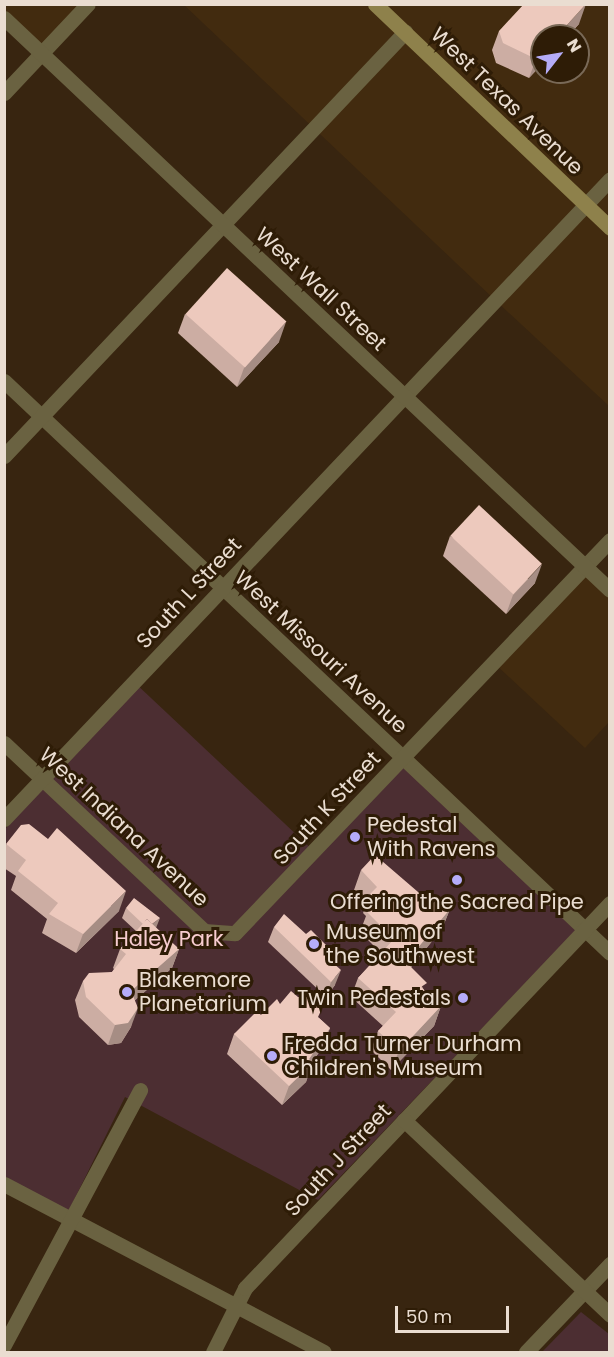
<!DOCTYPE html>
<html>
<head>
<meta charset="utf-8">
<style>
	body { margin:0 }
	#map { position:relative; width:614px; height:1357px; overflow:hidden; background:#382510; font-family:Poppins,sans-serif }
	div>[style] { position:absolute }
	.built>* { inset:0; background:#422b0f }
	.green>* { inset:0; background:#4c2e32 }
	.minor>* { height:15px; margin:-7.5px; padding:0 7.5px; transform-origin:7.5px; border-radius:7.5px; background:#6a6241 }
	.tertiary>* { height:15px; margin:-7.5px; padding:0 7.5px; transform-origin:7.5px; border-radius:7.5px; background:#6a6241 }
	.secondary>* { height:15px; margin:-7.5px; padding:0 7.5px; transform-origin:7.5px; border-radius:7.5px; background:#8e814b }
	.wall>* { inset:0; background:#ccada3 }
	.shaded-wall>* { inset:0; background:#a68d84 }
	.building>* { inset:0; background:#edc9bd; transform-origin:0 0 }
	.dots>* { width:16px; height:16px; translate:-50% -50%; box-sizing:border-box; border:3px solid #2e1c06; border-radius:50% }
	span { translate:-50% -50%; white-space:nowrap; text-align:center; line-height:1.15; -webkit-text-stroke:6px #2e1c06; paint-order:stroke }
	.street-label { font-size:21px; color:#eaddd1 }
	.poi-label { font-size:21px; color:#eaddd1 }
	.left { translate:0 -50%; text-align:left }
	.right { translate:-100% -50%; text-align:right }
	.park-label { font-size:21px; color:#f7ccd0 }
	.frame { position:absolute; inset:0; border:6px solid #eaddd1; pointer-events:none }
	.north { position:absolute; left:530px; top:24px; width:60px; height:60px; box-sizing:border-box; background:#2e1c06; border:2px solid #796957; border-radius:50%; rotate:59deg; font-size:16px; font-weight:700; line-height:24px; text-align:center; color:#eaddd1 }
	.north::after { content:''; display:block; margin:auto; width:21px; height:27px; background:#b5acf8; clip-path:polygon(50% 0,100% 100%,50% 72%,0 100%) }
	.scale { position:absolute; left:395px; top:1306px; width:114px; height:27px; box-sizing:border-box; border:3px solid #eaddd1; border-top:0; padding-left:8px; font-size:18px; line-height:21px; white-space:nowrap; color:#eaddd1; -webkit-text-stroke:4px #2e1c06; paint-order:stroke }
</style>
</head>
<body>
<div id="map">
	<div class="built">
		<div style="clip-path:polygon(4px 5px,87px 5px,41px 53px,5px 18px)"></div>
		<div style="clip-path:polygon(evenodd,184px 5px,609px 5px,609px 406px,495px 300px,184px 5px,542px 36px,578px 36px,578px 72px,542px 72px,542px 36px)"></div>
		<div style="clip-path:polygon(585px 567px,609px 590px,609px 722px,585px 748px,494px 663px)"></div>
	</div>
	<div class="green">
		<div style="clip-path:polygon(134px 682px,317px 854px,404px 765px,576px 930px,318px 1200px,125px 1097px,68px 1212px,5px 1178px,5px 829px)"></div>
		<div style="clip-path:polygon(581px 1312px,609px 1334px,609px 1352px,542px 1352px)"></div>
	</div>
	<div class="minor">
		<div style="left:4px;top:93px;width:122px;rotate:-46.7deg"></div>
		<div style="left:4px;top:381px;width:833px;rotate:43.35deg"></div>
		<div style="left:4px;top:456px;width:584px;rotate:-46.6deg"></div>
		<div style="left:4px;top:743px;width:274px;rotate:43.2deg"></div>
		<div style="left:204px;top:931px;width:31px;rotate:4deg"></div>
		<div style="left:235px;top:933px;width:543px;rotate:-46.34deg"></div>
		<div style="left:4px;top:819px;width:881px;rotate:-46.56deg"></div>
		<div style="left:4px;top:1184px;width:361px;rotate:27.7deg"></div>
		<div style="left:4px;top:1345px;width:289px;rotate:-61.9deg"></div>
		<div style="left:213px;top:1352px;width:72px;rotate:-63.4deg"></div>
		<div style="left:245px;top:1288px;width:531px;rotate:-46.53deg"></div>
		<div style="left:526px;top:1352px;width:122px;rotate:-46.3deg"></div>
	</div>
	<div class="tertiary">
		<div style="left:4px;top:18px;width:833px;rotate:43.35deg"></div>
		<div style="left:404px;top:1120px;width:284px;rotate:43.4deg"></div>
	</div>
	<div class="secondary">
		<div style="left:375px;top:4px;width:325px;rotate:43.6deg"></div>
	</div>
	<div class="wall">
		<div style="clip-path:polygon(579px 24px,568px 36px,542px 36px,542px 64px,529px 78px,496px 63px,492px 50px,499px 31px)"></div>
		<div style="clip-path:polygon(185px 314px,279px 342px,237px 387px,178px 333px)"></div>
		<div style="clip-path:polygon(450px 536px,535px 583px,506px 614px,443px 556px)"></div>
		<div style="clip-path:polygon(6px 844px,119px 911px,76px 953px,42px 933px,47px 919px,11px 890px,16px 876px,4px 868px,4px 848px)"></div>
		<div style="clip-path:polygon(361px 870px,432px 904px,450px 909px,442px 929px,411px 967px,424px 990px,441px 1006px,434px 1026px,391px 1070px,371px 1050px,378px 1031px,383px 1026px,351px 997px,358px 978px,381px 953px,360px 932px,366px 916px,363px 913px,367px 903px,354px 890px)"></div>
		<div style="clip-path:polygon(126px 908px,156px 928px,179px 949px,172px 968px,135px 1000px,131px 1027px,121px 1043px,108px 1045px,79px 1017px,75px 1000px,83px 981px,112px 972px,114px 969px,113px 968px,120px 949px,136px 931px,122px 918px)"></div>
		<div style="clip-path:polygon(274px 927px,306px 934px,334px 964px,335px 985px,326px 997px,268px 942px)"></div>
		<div style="clip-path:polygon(280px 1004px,319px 1018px,330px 1028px,323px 1047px,312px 1062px,306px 1082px,282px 1105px,227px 1054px,234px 1034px,261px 1015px)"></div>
	</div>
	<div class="shaded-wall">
		<div style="clip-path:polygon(586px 4px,579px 24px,568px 36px,557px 36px)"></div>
		<div style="clip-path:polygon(542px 52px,542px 64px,529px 78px,536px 59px)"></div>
		<div style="clip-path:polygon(286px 322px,279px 342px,237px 387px,244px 368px)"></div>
		<div style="clip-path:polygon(542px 564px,535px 583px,506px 614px,513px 595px)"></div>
		<div style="clip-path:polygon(126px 891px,119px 911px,76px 953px,83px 934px)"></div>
		<div style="clip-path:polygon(450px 909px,442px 929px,399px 982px,406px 962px)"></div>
		<div style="clip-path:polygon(160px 918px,156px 928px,147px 928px)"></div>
		<div style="clip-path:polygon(179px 949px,172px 968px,124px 1010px,131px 991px)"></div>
		<div style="clip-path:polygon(341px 970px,335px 985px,326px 997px,331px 982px)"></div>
		<div style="clip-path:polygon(441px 1006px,434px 1026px,391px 1070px,399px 1051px)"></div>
		<div style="clip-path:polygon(138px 1008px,131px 1027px,121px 1043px,108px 1045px,115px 1025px)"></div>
		<div style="clip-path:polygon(330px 1028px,323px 1047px,310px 1065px,313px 1063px,306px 1082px,282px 1105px,289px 1086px,309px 1059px)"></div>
	</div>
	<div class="building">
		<div style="clip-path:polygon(524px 4px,586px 4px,557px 36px,542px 36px,542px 52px,536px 59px,503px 43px,499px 31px)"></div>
		<div style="left:227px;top:268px;width:80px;height:62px;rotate:42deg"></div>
		<div style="left:479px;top:505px;width:86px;height:42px;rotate:43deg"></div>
		<div style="clip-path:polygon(29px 824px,48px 839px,57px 828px,126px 891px,83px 934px,49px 914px,58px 903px,18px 871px,26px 860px,6px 844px,21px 825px)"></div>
		<div style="clip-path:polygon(375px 855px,432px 904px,438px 898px,450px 909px,406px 962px,427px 983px,421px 987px,441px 1006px,399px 1051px,378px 1031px,396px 1012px,358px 978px,394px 939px,367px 912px,379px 901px,370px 894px,377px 887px,361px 870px)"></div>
		<div style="clip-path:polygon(134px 898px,160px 918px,152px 924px,147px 919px,143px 924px,126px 908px)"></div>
		<div style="clip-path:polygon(284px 914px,306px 934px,311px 930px,337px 956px,332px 962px,341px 970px,331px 982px,274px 927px)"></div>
		<div style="clip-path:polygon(147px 919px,179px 949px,131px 991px,138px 1008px,128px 1023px,115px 1025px,86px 997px,83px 981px,89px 973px,112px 972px,126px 954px,120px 949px)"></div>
		<div style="clip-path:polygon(291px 991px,298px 997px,317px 997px,324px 1004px,318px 1017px,330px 1028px,309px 1059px,313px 1063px,289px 1086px,234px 1034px,257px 1011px,261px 1015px,277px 999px,280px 1004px)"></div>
	</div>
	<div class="dots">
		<div style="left:355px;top:837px;background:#b5acf8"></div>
		<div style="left:457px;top:880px;background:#b5acf8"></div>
		<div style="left:314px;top:944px;background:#b5acf8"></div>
		<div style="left:127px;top:992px;background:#b5acf8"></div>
		<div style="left:463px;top:998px;background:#b5acf8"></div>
		<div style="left:272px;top:1056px;background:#b5acf8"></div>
	</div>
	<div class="street-label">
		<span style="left:507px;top:101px;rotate:44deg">West Texas Avenue</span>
		<span style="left:321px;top:289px;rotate:43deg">West Wall Street</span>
		<span style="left:189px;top:593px;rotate:-47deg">South L Street</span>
		<span style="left:321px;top:652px;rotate:43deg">West Missouri Avenue</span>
		<span style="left:327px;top:808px;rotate:-47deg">South K Street</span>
		<span style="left:124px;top:827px;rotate:43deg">West Indiana Avenue</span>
		<span style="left:338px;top:1160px;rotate:-47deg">South J Street</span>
	</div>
	<div class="poi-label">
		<span class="left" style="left:367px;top:837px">Pedestal<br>With Ravens</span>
		<span style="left:457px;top:902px">Offering the Sacred Pipe</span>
		<span class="left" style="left:326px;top:944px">Museum of<br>the Southwest</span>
		<span class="left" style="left:139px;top:992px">Blakemore<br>Planetarium</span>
		<span class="right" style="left:451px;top:998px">Twin Pedestals</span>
		<span class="left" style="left:284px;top:1056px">Fredda Turner Durham<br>Children's Museum</span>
	</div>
	<div class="park-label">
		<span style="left:169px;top:939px">Haley Park</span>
	</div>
	<div class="frame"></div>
	<div class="north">N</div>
	<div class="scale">50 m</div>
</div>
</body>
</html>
